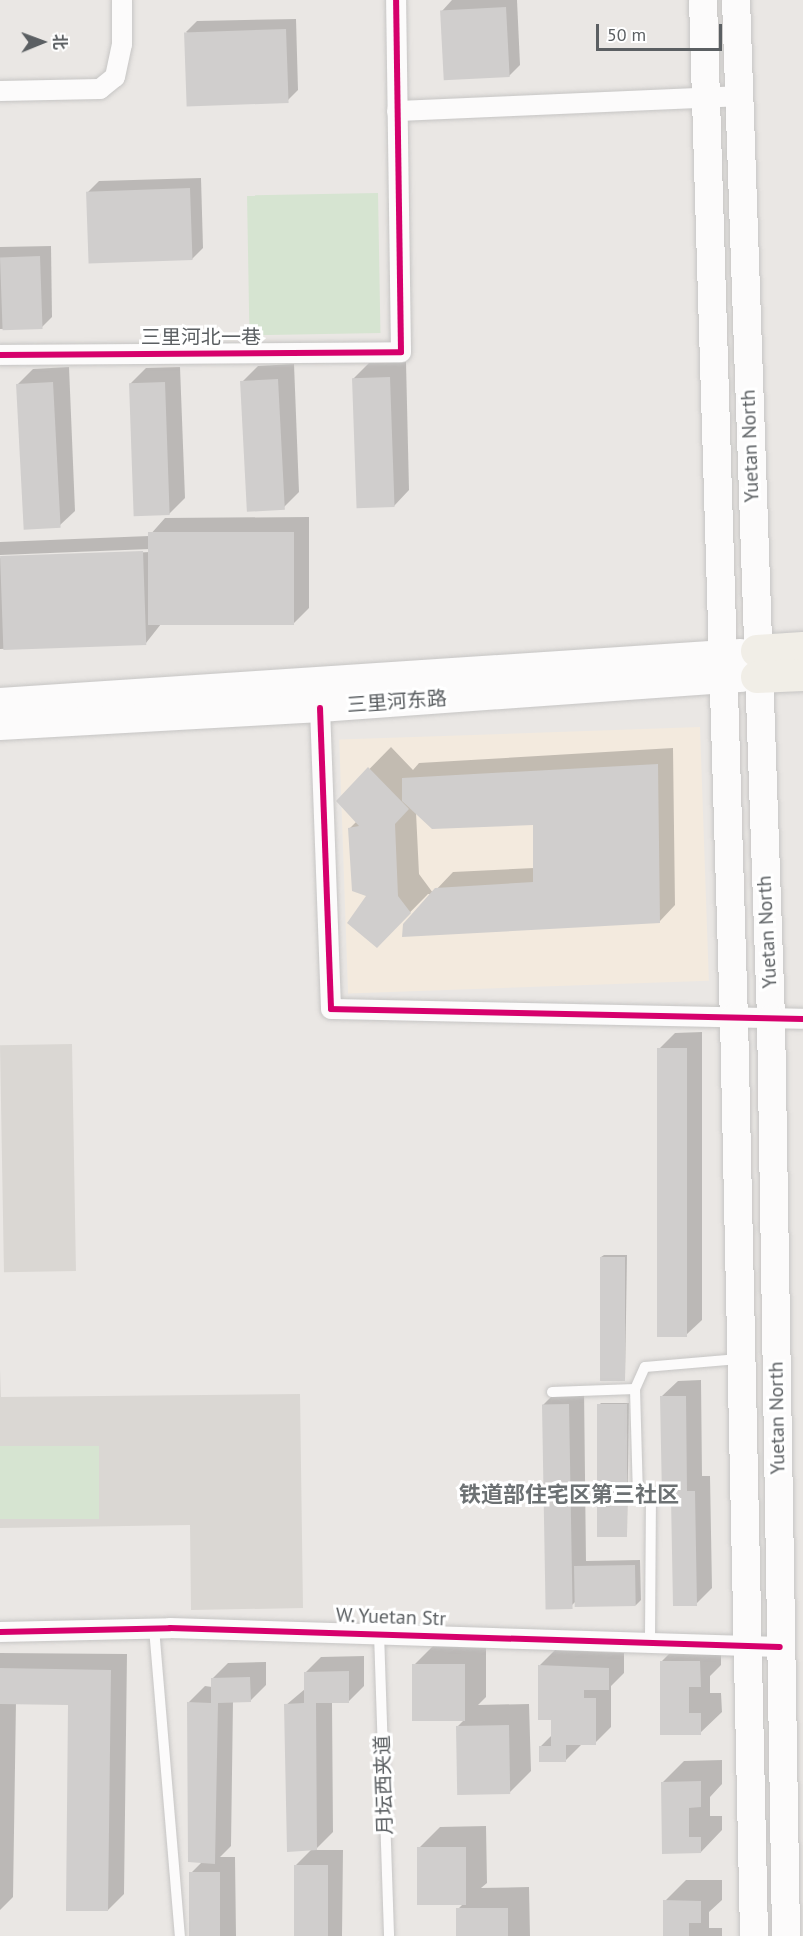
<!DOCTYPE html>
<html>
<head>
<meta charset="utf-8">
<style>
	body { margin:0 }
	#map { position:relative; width:803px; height:1936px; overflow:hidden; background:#eae7e4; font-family:"PT Sans","Noto Sans SC",sans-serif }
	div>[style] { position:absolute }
	.commercial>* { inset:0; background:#f3eade; transform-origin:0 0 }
	.education>* { inset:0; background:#dad7d3; transform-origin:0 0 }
	.green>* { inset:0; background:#d6e4d1; transform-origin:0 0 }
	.shadow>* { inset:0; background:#0003 }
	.building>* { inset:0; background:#d0cecd; transform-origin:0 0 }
	.roads { filter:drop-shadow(0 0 2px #c6c5c4) drop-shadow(0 0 2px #c6c5c4) }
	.lane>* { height:10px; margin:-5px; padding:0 5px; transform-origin:5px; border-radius:5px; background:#fcfbfb }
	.street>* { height:20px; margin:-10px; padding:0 10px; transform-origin:10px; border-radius:10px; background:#fcfbfb }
	.secondary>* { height:28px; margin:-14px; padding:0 14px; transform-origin:14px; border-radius:14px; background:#fcfbfb }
	.primary>* { height:32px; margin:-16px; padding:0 16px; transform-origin:16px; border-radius:16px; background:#f1eee7 }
	.cycleway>* { height:6px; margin:-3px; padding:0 3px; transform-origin:3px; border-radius:3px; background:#d6006c }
	span { translate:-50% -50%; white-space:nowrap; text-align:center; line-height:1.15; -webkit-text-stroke:6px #fff; paint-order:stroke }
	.street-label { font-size:20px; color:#5b5f62 }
	.quarter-label { font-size:22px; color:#6c7173; font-weight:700 }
	.north { position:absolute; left:12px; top:12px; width:60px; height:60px; -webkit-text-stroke:4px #fff; paint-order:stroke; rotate:89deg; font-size:16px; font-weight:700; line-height:24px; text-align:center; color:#5b5f62 }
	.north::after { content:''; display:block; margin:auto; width:21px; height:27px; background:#5b5f62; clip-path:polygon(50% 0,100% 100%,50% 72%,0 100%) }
	.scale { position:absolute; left:596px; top:24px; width:126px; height:27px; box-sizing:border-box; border:3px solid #5b5f62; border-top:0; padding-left:8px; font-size:18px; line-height:21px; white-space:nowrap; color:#5b5f62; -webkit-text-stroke:4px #fff; paint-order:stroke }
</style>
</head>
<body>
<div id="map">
	<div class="commercial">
		<div style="left:700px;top:727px;width:254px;height:361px;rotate:88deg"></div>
	</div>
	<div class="education">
		<div style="left:72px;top:1044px;width:227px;height:72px;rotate:89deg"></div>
		<div style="clip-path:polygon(0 1369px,1px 1397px,300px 1394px,303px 1608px,191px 1610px,190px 1525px,0 1528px)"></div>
	</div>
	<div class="green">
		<div style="left:378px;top:193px;width:140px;height:131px;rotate:89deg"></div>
		<div style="left:99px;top:1446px;width:73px;height:99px;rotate:90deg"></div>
	</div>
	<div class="shadow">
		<div style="clip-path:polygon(452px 0,517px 0,520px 65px,509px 76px,442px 11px)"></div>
		<div style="clip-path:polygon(296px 19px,298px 90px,287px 101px,186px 32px,197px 21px)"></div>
		<div style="clip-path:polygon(201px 178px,203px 248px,192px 259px,88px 192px,99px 181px)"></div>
		<div style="clip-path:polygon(51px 246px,52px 317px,41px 328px,0 329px,0 247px)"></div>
		<div style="clip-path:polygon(406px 362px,409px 490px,394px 506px,353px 379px,369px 363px)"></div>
		<div style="clip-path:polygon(294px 364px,299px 492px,283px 508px,242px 382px,258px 366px)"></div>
		<div style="clip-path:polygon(69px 367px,75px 511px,59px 526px,17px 385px,33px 369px)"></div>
		<div style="clip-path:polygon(180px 367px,185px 498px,169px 514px,130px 384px,146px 368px)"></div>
		<div style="clip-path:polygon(309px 517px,309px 608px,294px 623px,161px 624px,146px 643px,0 649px,0 558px,151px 552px,150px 549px,0 555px,0 542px,149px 536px,165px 518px)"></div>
		<div style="clip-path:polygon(evenodd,391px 747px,413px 770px,419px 763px,673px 748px,675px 905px,660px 921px,428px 894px,377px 946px,369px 895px,350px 828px,357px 821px,338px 801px,391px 747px,416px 812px,534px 823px,534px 868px,453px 872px,433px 893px,419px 874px,416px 812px)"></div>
		<div style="clip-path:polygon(702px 1032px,702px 1320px,686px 1335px,659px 1049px,675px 1033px)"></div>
		<div style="clip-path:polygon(604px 1255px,627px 1255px,625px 1380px,601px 1257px)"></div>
		<div style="clip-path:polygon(701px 1380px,702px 1476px,710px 1476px,712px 1588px,696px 1604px,673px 1496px,662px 1396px,678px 1381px)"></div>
		<div style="clip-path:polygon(559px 1389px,584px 1389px,586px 1561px,640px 1560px,641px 1600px,636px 1605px,576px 1601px,570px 1607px,543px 1405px)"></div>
		<div style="clip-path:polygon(601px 1403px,629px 1403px,627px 1535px,599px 1405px)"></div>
		<div style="clip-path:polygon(683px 1640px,721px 1640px,721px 1665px,710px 1676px,710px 1693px,721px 1693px,722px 1712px,700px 1733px,662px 1733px,662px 1661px)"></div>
		<div style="clip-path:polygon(486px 1643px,486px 1697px,478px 1705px,529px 1704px,531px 1771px,509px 1793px,457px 1727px,465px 1719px,415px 1719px,414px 1665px,435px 1644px)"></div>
		<div style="clip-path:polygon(555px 1650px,624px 1653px,624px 1673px,611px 1686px,611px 1727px,595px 1743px,582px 1744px,566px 1760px,541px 1746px,552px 1735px,552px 1719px,540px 1665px)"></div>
		<div style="clip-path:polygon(0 1653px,127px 1654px,124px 1894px,108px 1910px,70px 1703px,16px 1702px,13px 1897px,0 1910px)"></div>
		<div style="clip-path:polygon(364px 1656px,364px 1686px,349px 1701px,332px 1702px,333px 1832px,315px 1850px,343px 1850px,342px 1936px,295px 1936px,296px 1865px,313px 1848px,286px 1705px,305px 1689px,305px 1673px,321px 1657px)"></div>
		<div style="clip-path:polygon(266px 1662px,266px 1685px,250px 1701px,233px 1701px,231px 1846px,220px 1857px,235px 1857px,236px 1936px,191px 1936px,190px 1874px,202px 1862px,189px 1702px,205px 1686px,212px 1687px,212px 1679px,228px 1663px)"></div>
		<div style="clip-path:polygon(722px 1760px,722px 1784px,710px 1797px,710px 1816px,722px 1816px,722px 1830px,701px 1852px,664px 1852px,663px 1782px,684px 1761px)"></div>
		<div style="clip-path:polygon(486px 1826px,487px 1883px,481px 1888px,529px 1887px,530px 1936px,458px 1936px,458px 1909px,463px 1904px,419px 1848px,440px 1827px)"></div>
		<div style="clip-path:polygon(686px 1880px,722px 1880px,722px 1900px,709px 1912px,709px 1928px,722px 1928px,722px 1936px,664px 1936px,665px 1901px)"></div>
	</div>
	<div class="building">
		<div style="left:506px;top:7px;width:70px;height:66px;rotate:87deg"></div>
		<div style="left:286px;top:29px;width:74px;height:102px;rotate:88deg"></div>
		<div style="left:190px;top:188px;width:72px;height:104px;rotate:88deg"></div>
		<div style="left:40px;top:256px;width:73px;height:40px;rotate:88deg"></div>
		<div style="left:390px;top:377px;width:130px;height:38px;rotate:88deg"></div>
		<div style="left:278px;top:379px;width:131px;height:38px;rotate:87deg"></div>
		<div style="left:53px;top:382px;width:146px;height:37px;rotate:87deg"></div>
		<div style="left:165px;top:382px;width:133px;height:36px;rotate:88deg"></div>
		<div style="left:294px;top:532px;width:93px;height:146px;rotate:90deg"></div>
		<div style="left:143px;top:551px;width:94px;height:143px;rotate:88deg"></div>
		<div style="clip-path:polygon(658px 764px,660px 923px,402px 937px,403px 924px,435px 888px,533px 882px,533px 825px,432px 829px,402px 801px,402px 778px)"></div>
		<div style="clip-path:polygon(368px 767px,409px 809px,395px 824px,398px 896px,411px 913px,377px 948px,347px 923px,366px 896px,352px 891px,348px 828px,359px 826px,336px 801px)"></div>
		<div style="left:657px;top:1048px;width:30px;height:289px"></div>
		<div style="left:600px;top:1257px;width:25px;height:124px"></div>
		<div style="clip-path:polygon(660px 1396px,686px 1396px,687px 1491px,695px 1491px,697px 1606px,673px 1606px,671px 1498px,662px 1498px)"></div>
		<div style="left:569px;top:1404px;width:205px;height:27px;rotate:89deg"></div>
		<div style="left:597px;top:1404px;width:30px;height:133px"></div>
		<div style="left:635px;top:1565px;width:41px;height:61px;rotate:89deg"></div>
		<div style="clip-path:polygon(660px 1661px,700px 1661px,701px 1687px,689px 1687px,689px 1713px,701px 1713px,701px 1735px,660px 1735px)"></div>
		<div style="left:412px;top:1664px;width:53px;height:57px"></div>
		<div style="clip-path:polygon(538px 1665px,609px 1668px,609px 1690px,584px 1690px,584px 1698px,596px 1698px,596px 1745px,566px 1745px,566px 1762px,539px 1762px,539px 1746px,551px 1746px,551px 1720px,538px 1720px)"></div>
		<div style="clip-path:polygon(0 1668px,111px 1670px,108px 1911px,66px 1911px,68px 1705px,0 1704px)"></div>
		<div style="clip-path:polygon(349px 1671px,349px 1703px,316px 1703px,317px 1850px,287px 1852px,284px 1704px,304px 1703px,304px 1672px)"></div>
		<div style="clip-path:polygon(250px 1677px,251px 1702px,218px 1703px,215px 1864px,188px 1862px,187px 1702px,211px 1703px,211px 1678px)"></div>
		<div style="left:509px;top:1725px;width:69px;height:53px;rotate:89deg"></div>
		<div style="clip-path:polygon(701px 1781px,701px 1807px,689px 1808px,689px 1837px,701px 1837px,701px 1853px,662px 1854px,661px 1782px)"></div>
		<div style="left:466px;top:1847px;width:58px;height:49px;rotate:90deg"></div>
		<div style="left:294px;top:1865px;width:34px;height:71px"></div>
		<div style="left:220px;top:1872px;width:64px;height:31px;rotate:90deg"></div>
		<div style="clip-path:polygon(663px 1900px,701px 1901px,701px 1923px,689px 1923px,689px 1936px,663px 1936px)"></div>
		<div style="left:508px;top:1908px;width:28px;height:52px;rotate:90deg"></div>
	</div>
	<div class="roads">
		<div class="lane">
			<div style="left:635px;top:1389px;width:105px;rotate:88.4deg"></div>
			<div style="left:638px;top:1494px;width:13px"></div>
			<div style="left:651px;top:1494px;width:147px;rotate:90.4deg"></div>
			<div style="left:552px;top:1392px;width:83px;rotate:-2.1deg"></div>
			<div style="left:635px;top:1389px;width:24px;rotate:-66deg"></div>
			<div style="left:645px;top:1367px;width:94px;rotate:-4.9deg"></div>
			<div style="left:154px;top:1628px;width:309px;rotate:85.2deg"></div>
			<div style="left:379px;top:1633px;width:303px;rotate:88.1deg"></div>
		</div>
		<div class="street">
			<div style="left:0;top:91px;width:100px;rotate:-1.1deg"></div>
			<div style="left:100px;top:89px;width:19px;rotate:-39deg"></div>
			<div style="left:115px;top:77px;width:34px;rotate:-78deg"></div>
			<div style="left:122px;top:44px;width:44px;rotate:-90deg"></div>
			<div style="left:397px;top:111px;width:342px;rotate:-2.5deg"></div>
			<div style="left:0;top:355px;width:401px;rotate:-0.4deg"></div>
			<div style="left:401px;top:352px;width:352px;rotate:-90.8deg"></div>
			<div style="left:320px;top:708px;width:301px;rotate:87.9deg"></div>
			<div style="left:331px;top:1009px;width:472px;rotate:1.2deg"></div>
			<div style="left:0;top:1632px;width:170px;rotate:-1.3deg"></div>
			<div style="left:170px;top:1628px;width:610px;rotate:1.78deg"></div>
		</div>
		<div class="secondary">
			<div style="left:703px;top:0;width:1018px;rotate:88.26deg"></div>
			<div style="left:734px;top:1018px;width:918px;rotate:88.75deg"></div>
			<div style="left:736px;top:0;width:1020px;rotate:88.03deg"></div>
			<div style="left:771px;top:1019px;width:917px;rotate:89.06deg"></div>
			<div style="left:0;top:702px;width:742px;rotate:-3.79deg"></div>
			<div style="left:0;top:726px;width:321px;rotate:-3.2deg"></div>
			<div style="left:320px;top:708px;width:424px;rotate:-4.1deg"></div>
		</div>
		<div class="primary">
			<div style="left:757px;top:651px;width:46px;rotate:-3.7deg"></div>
			<div style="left:757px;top:677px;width:46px;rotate:-2.5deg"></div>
		</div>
	</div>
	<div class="cycleway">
		<div style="left:0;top:355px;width:401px;rotate:-0.4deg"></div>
		<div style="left:401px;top:352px;width:352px;rotate:-90.8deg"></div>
		<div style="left:320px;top:708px;width:301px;rotate:87.9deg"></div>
		<div style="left:331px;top:1009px;width:472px;rotate:1.2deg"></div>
		<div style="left:0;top:1632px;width:170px;rotate:-1.3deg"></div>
		<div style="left:170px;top:1628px;width:610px;rotate:1.78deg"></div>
	</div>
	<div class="street-label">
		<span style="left:201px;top:337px">三里河北一巷</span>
		<span style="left:750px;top:446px;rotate:-92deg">Yuetan North</span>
		<span style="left:397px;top:702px;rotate:-4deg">三里河东路</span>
		<span style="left:767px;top:932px;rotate:-93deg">Yuetan North</span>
		<span style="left:777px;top:1418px;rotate:-91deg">Yuetan North</span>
		<span style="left:391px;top:1617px;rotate:2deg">W. Yuetan Str</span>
		<span style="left:384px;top:1785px;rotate:-92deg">月坛西夹道</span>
	</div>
	<div class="quarter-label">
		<span style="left:569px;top:1495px">铁道部住宅区第三社区</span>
	</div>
	<div class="north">北</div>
	<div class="scale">50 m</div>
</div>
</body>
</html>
